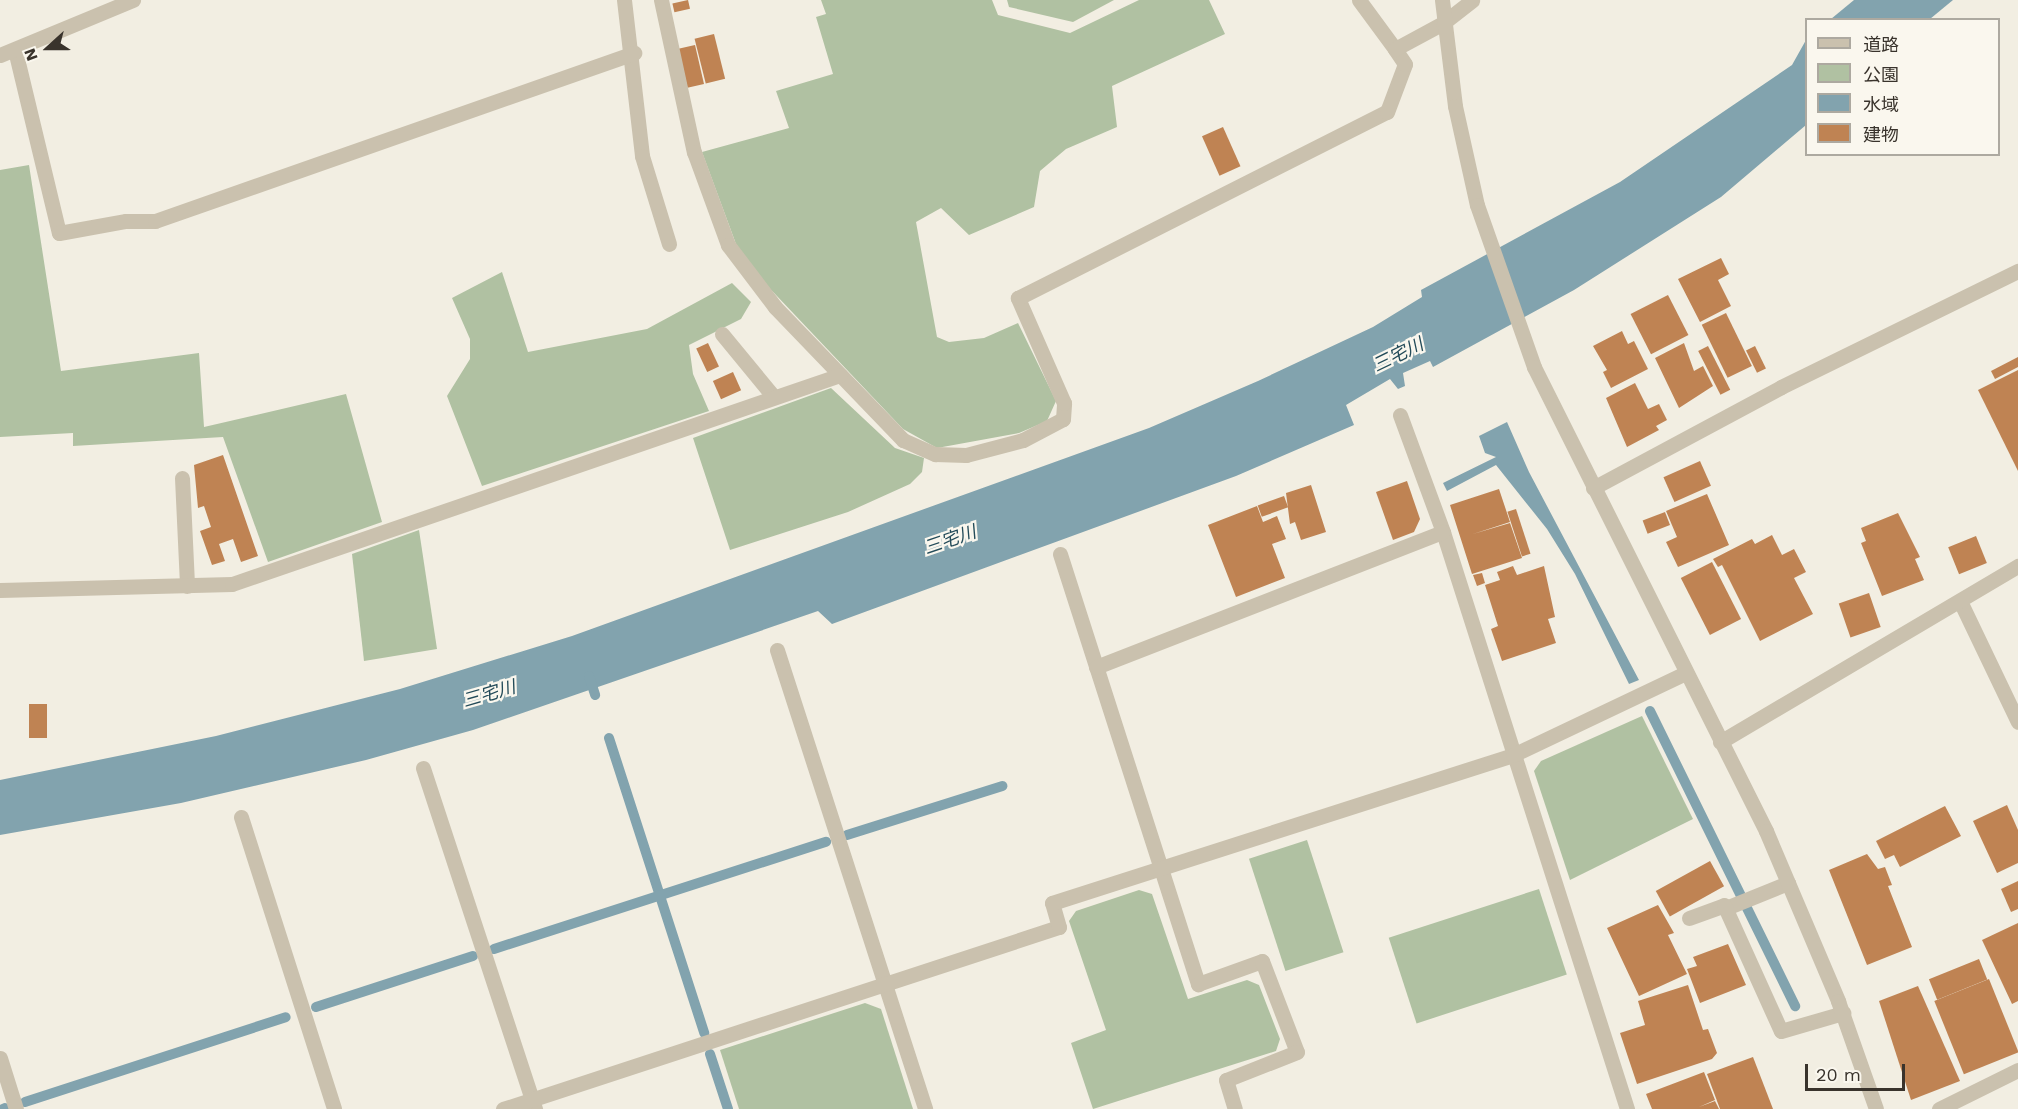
<!DOCTYPE html>
<html>
<head>
<meta charset="utf-8">
<style>
	body { margin:0 }
	#map { position:relative; width:2018px; height:1109px; overflow:hidden; background:#f2eee2; font-family:"Work Sans","Noto Sans JP",sans-serif }
	div>[style] { position:absolute }
	.green>* { inset:0; background:#b0c1a2; transform-origin:0 0 }
	.water>* { inset:0; background:#82a3ae }
	.stream>* { height:10px; margin:-5px; padding:0 5px; transform-origin:5px; border-radius:5px; background:#82a3ae }
	.building>* { inset:0; background:#bf8353; transform-origin:0 0 }
	.service>* { height:15px; margin:-7.5px; padding:0 7.5px; transform-origin:7.5px; border-radius:7.5px; background:#cac1ae }
	.minor>* { height:15px; margin:-7.5px; padding:0 7.5px; transform-origin:7.5px; border-radius:7.5px; background:#cac1ae }
	.tertiary>* { height:15px; margin:-7.5px; padding:0 7.5px; transform-origin:7.5px; border-radius:7.5px; background:#cac1ae }
	span { translate:-50% -50%; white-space:nowrap; text-align:center; line-height:1.15; -webkit-text-stroke:4.5px #faf7ee; paint-order:stroke }
	.water-label { font-size:18px; color:#234b59; font-style:italic }
	.legend { position:absolute; left:1805px; top:18px; width:195px; height:138px; box-sizing:border-box; background:#faf7ee; border:2px solid #ada9a0; margin:0; padding:8px 10px; list-style:none; font-size:18px; color:#39332c }
	.legend li { display:flex; align-items:center; gap:12px; height:30px }
	.legend b { width:30px; border:2px solid #ada9a0 }
	.north { position:absolute; left:18px; top:18px; width:60px; height:60px; -webkit-text-stroke:4px #faf7ee; paint-order:stroke; rotate:249deg; font-size:16px; font-weight:700; line-height:24px; text-align:center; color:#39332c }
	.north::after { content:''; display:block; margin:auto; width:21px; height:27px; background:#39332c; clip-path:polygon(50% 0,100% 100%,50% 72%,0 100%) }
	.scale { position:absolute; left:1805px; top:1064px; width:100px; height:27px; box-sizing:border-box; border:3px solid #39332c; border-top:0; padding-left:8px; font-size:18px; line-height:21px; white-space:nowrap; color:#39332c; -webkit-text-stroke:4px #faf7ee; paint-order:stroke }
</style>
</head>
<body>
<div id="map">
	<div class="green">
		<div style="clip-path:polygon(821px 0,992px 0,998px 15px,1070px 33px,1139px 0,1209px 0,1225px 34px,1112px 86px,1117px 127px,1066px 149px,1040px 171px,1034px 207px,969px 235px,941px 208px,916px 222px,937px 337px,949px 342px,984px 338px,1018px 323px,1056px 401px,1047px 421px,1019px 433px,937px 448px,903px 429px,757px 275px,736px 244px,702px 152px,789px 128px,776px 91px,833px 74px,816px 17px,826px 14px)"></div>
		<div style="clip-path:polygon(1007px 0,1114px 0,1073px 22px,1009px 7px)"></div>
		<div style="clip-path:polygon(29px 165px,61px 371px,199px 353px,204px 427px,346px 394px,382px 522px,268px 562px,223px 437px,73px 446px,73px 433px,0 437px,0 170px)"></div>
		<div style="clip-path:polygon(502px 272px,528px 352px,647px 329px,732px 283px,751px 302px,741px 319px,689px 345px,693px 374px,709px 411px,482px 486px,447px 396px,470px 359px,470px 339px,452px 298px)"></div>
		<div style="clip-path:polygon(831px 388px,895px 448px,924px 458px,922px 472px,910px 484px,848px 512px,730px 550px,693px 438px)"></div>
		<div style="clip-path:polygon(419px 530px,437px 649px,364px 661px,352px 554px)"></div>
		<div style="clip-path:polygon(1642px 716px,1693px 819px,1570px 880px,1534px 771px,1541px 761px)"></div>
		<div style="left:1307px;top:840px;width:118px;height:61px;rotate:72deg"></div>
		<div style="left:1539px;top:889px;width:90px;height:158px;rotate:72deg"></div>
		<div style="clip-path:polygon(1139px 890px,1152px 894px,1188px 999px,1247px 980px,1259px 985px,1280px 1039px,1276px 1051px,1093px 1109px,1071px 1043px,1106px 1030px,1069px 921px,1076px 911px)"></div>
		<div style="clip-path:polygon(865px 1003px,881px 1009px,913px 1109px,739px 1109px,720px 1050px)"></div>
	</div>
	<div class="water">
		<div style="clip-path:polygon(1854px 0,1953px 0,1930px 19px,1831px 19px)"></div>
		<div style="clip-path:polygon(1806px 40px,1806px 125px,1721px 197px,1574px 290px,1433px 367px,1430px 361px,1403px 373px,1405px 386px,1398px 389px,1390px 379px,1346px 405px,1354px 425px,1236px 476px,832px 624px,818px 611px,473px 730px,366px 760px,181px 803px,0 835px,0 780px,216px 736px,400px 689px,572px 636px,1149px 428px,1258px 381px,1373px 327px,1422px 297px,1421px 290px,1620px 182px,1792px 65px)"></div>
		<div style="clip-path:polygon(1507px 422px,1529px 472px,1639px 680px,1629px 684px,1575px 574px,1547px 529px,1496px 465px,1447px 491px,1443px 483px,1496px 457px,1485px 453px,1479px 436px)"></div>
	</div>
	<div class="stream">
		<div style="left:589px;top:676px;width:20px;rotate:72deg"></div>
		<div style="left:1650px;top:711px;width:329px;rotate:63.8deg"></div>
		<div style="left:609px;top:738px;width:310px;rotate:72.1deg"></div>
		<div style="left:847px;top:835px;width:163px;rotate:-17.5deg"></div>
		<div style="left:494px;top:949px;width:349px;rotate:-17.9deg"></div>
		<div style="left:316px;top:1007px;width:165px;rotate:-18deg"></div>
		<div style="left:710px;top:1054px;width:58px;rotate:71.9deg"></div>
		<div style="left:25px;top:1102px;width:274px;rotate:-18deg"></div>
		<div style="left:3px;top:1109px;width:2px;rotate:-27deg"></div>
	</div>
	<div class="building">
		<div style="left:688px;top:0;width:9px;height:16px;rotate:77deg"></div>
		<div style="left:714px;top:34px;width:46px;height:20px;rotate:76deg"></div>
		<div style="left:695px;top:45px;width:40px;height:17px;rotate:77deg"></div>
		<div style="left:1223px;top:127px;width:43px;height:23px;rotate:66deg"></div>
		<div style="clip-path:polygon(1721px 258px,1729px 274px,1718px 280px,1731px 306px,1700px 322px,1678px 279px)"></div>
		<div style="left:1668px;top:295px;width:45px;height:42px;rotate:63deg"></div>
		<div style="left:1726px;top:313px;width:59px;height:27px;rotate:64deg"></div>
		<div style="clip-path:polygon(1622px 331px,1628px 344px,1634px 341px,1648px 369px,1611px 388px,1603px 372px,1607px 370px,1593px 346px)"></div>
		<div style="left:708px;top:343px;width:26px;height:13px;rotate:65deg"></div>
		<div style="clip-path:polygon(1684px 343px,1694px 371px,1703px 366px,1713px 386px,1679px 408px,1655px 358px)"></div>
		<div style="left:1708px;top:346px;width:49px;height:11px;rotate:63deg"></div>
		<div style="left:1755px;top:346px;width:25px;height:10px;rotate:64deg"></div>
		<div style="clip-path:polygon(2018px 357px,2018px 367px,1995px 379px,1991px 371px)"></div>
		<div style="clip-path:polygon(2018px 370px,2018px 471px,1978px 390px)"></div>
		<div style="left:733px;top:372px;width:20px;height:22px;rotate:66deg"></div>
		<div style="clip-path:polygon(1635px 383px,1648px 409px,1659px 404px,1667px 420px,1656px 426px,1659px 430px,1627px 447px,1606px 398px)"></div>
		<div style="clip-path:polygon(223px 455px,258px 556px,241px 562px,233px 539px,219px 544px,225px 561px,212px 565px,200px 531px,211px 527px,204px 506px,198px 508px,194px 465px)"></div>
		<div style="left:1700px;top:461px;width:27px;height:40px;rotate:66deg"></div>
		<div style="clip-path:polygon(1407px 481px,1420px 519px,1414px 532px,1393px 540px,1376px 492px)"></div>
		<div style="clip-path:polygon(1311px 485px,1326px 532px,1301px 540px,1295px 522px,1290px 524px,1286px 493px)"></div>
		<div style="clip-path:polygon(1499px 489px,1510px 522px,1473px 534px,1510px 523px,1522px 558px,1472px 574px,1450px 505px)"></div>
		<div style="clip-path:polygon(1707px 494px,1729px 545px,1678px 567px,1666px 542px,1677px 537px,1666px 511px)"></div>
		<div style="left:1284px;top:496px;width:12px;height:28px;rotate:70deg"></div>
		<div style="clip-path:polygon(1257px 506px,1263px 522px,1277px 516px,1286px 539px,1272px 544px,1285px 578px,1236px 597px,1208px 525px)"></div>
		<div style="left:1516px;top:509px;width:47px;height:9px;rotate:72deg"></div>
		<div style="left:1665px;top:512px;width:14px;height:24px;rotate:69deg"></div>
		<div style="clip-path:polygon(1898px 513px,1920px 557px,1915px 559px,1924px 580px,1882px 596px,1861px 543px,1866px 541px,1861px 528px)"></div>
		<div style="clip-path:polygon(1772px 535px,1782px 555px,1794px 549px,1806px 572px,1794px 578px,1813px 614px,1760px 641px,1722px 565px,1718px 567px,1713px 559px,1752px 539px,1755px 544px)"></div>
		<div style="left:1976px;top:536px;width:29px;height:30px;rotate:68deg"></div>
		<div style="left:1712px;top:562px;width:64px;height:35px;rotate:63deg"></div>
		<div style="clip-path:polygon(1513px 566px,1517px 575px,1544px 566px,1555px 617px,1548px 619px,1556px 643px,1502px 661px,1491px 629px,1498px 626px,1485px 585px,1500px 580px,1497px 572px)"></div>
		<div style="clip-path:polygon(1482px 573px,1485px 583px,1477px 586px,1473px 575px)"></div>
		<div style="left:1869px;top:593px;width:36px;height:32px;rotate:71deg"></div>
		<div style="left:29px;top:704px;width:18px;height:34px"></div>
		<div style="clip-path:polygon(2007px 805px,2018px 830px,2018px 863px,1997px 873px,1973px 821px)"></div>
		<div style="clip-path:polygon(1945px 806px,1961px 836px,1900px 867px,1894px 855px,1885px 859px,1876px 841px)"></div>
		<div style="clip-path:polygon(1867px 854px,1878px 869px,1885px 867px,1892px 885px,1888px 886px,1912px 947px,1867px 965px,1829px 870px)"></div>
		<div style="left:1710px;top:861px;width:29px;height:62px;rotate:61deg"></div>
		<div style="clip-path:polygon(2018px 881px,2018px 909px,2011px 912px,2001px 889px)"></div>
		<div style="clip-path:polygon(1658px 905px,1674px 933px,1668px 935px,1687px 974px,1639px 996px,1607px 928px)"></div>
		<div style="clip-path:polygon(2018px 923px,2018px 1001px,2012px 1004px,1982px 940px)"></div>
		<div style="clip-path:polygon(1728px 944px,1746px 985px,1700px 1003px,1687px 969px,1697px 966px,1693px 957px)"></div>
		<div style="left:1979px;top:959px;width:22px;height:54px;rotate:68deg"></div>
		<div style="left:1989px;top:979px;width:79px;height:59px;rotate:68deg"></div>
		<div style="clip-path:polygon(1688px 985px,1703px 1030px,1708px 1029px,1717px 1053px,1712px 1059px,1637px 1084px,1620px 1033px,1645px 1025px,1638px 1001px)"></div>
		<div style="clip-path:polygon(1918px 986px,1960px 1081px,1911px 1100px,1879px 1001px)"></div>
		<div style="clip-path:polygon(1753px 1057px,1773px 1109px,1720px 1109px,1707px 1074px)"></div>
		<div style="clip-path:polygon(1704px 1072px,1715px 1100px,1699px 1107px,1715px 1101px,1719px 1109px,1652px 1109px,1646px 1094px)"></div>
	</div>
	<div class="service">
		<div style="left:624px;top:0;width:157px;rotate:83.4deg"></div>
		<div style="left:642px;top:156px;width:92px;rotate:72.9deg"></div>
		<div style="left:15px;top:50px;width:188px;rotate:76.5deg"></div>
		<div style="left:59px;top:233px;width:68px;rotate:-10.2deg"></div>
		<div style="left:126px;top:221px;width:29px"></div>
		<div style="left:155px;top:221px;width:508px;rotate:-19.33deg"></div>
		<div style="left:722px;top:334px;width:82px;rotate:50.5deg"></div>
		<div style="left:182px;top:478px;width:108px;rotate:87.3deg"></div>
		<div style="left:1726px;top:908px;width:67px;rotate:-22deg"></div>
		<div style="left:1689px;top:918px;width:37px;rotate:-20deg"></div>
		<div style="left:1724px;top:905px;width:138px;rotate:65.7deg"></div>
		<div style="left:1781px;top:1031px;width:65px;rotate:-16.2deg"></div>
	</div>
	<div class="minor">
		<div style="left:661px;top:0;width:156px;rotate:77.8deg"></div>
		<div style="left:694px;top:152px;width:99px;rotate:69.9deg"></div>
		<div style="left:728px;top:245px;width:78px;rotate:52.8deg"></div>
		<div style="left:775px;top:307px;width:185px;rotate:46.1deg"></div>
		<div style="left:903px;top:440px;width:35px;rotate:24deg"></div>
		<div style="left:935px;top:454px;width:31px;rotate:2deg"></div>
		<div style="left:966px;top:455px;width:59px;rotate:-14.7deg"></div>
		<div style="left:1023px;top:440px;width:45px;rotate:-27.7deg"></div>
		<div style="left:1063px;top:419px;width:16px;rotate:-86deg"></div>
		<div style="left:1064px;top:403px;width:115px;rotate:-113.7deg"></div>
		<div style="left:1018px;top:298px;width:413px;rotate:-26.8deg"></div>
		<div style="left:1387px;top:112px;width:51px;rotate:-69.4deg"></div>
		<div style="left:1405px;top:64px;width:18px;rotate:-124deg"></div>
		<div style="left:1359px;top:0;width:61px;rotate:53.7deg"></div>
		<div style="left:1395px;top:49px;width:55px;rotate:-28.4deg"></div>
		<div style="left:1443px;top:23px;width:37px;rotate:-38deg"></div>
		<div style="left:0;top:55px;width:144px;rotate:-22.5deg"></div>
		<div style="left:1400px;top:415px;width:125px;rotate:69.8deg"></div>
		<div style="left:1443px;top:532px;width:606px;rotate:72.31deg"></div>
		<div style="left:1593px;top:488px;width:213px;rotate:-28.2deg"></div>
		<div style="left:1781px;top:387px;width:264px;rotate:-26.1deg"></div>
		<div style="left:1060px;top:554px;width:452px;rotate:72.2deg"></div>
		<div style="left:1198px;top:984px;width:68px;rotate:-19.8deg"></div>
		<div style="left:1262px;top:961px;width:97px;rotate:69deg"></div>
		<div style="left:1297px;top:1052px;width:76px;rotate:158.5deg"></div>
		<div style="left:1226px;top:1080px;width:30px;rotate:73deg"></div>
		<div style="left:0;top:590px;width:232px;rotate:-1.5deg"></div>
		<div style="left:232px;top:584px;width:643px;rotate:-18.97deg"></div>
		<div style="left:1960px;top:601px;width:134px;rotate:64.4deg"></div>
		<div style="left:777px;top:650px;width:482px;rotate:72.1deg"></div>
		<div style="left:1096px;top:667px;width:372px;rotate:-21.3deg"></div>
		<div style="left:1720px;top:742px;width:346px;rotate:-30.6deg"></div>
		<div style="left:423px;top:768px;width:359px;rotate:71.8deg"></div>
		<div style="left:241px;top:817px;width:306px;rotate:72.3deg"></div>
		<div style="left:0;top:1058px;width:53px;rotate:72.6deg"></div>
		<div style="left:503px;top:1109px;width:585px;rotate:-18.13deg"></div>
		<div style="left:1059px;top:927px;width:25px;rotate:-106deg"></div>
		<div style="left:1052px;top:903px;width:484px;rotate:-17.8deg"></div>
		<div style="left:1513px;top:755px;width:191px;rotate:-25.4deg"></div>
		<div style="left:1939px;top:1109px;width:88px;rotate:-26.3deg"></div>
	</div>
	<div class="tertiary">
		<div style="left:1442px;top:0;width:107px;rotate:83deg"></div>
		<div style="left:1455px;top:106px;width:101px;rotate:77.5deg"></div>
		<div style="left:1477px;top:205px;width:172px;rotate:70.6deg"></div>
		<div style="left:1534px;top:367px;width:519px;rotate:63.43deg"></div>
		<div style="left:1766px;top:831px;width:185px;rotate:67deg"></div>
		<div style="left:1838px;top:1001px;width:114px;rotate:70.6deg"></div>
	</div>
	<div class="water-label">
		<span style="left:1398px;top:355px;rotate:-26deg">三宅川</span>
		<span style="left:950px;top:540px;rotate:-19deg">三宅川</span>
		<span style="left:489px;top:694px;rotate:-16deg">三宅川</span>
	</div>
	<ul class="legend">
	<li><b style="height:8px;background:#cac1ae"></b>道路</li>
	<li><b style="height:16px;background:#b0c1a2"></b>公園</li>
	<li><b style="height:16px;background:#82a3ae"></b>水域</li>
	<li><b style="height:16px;background:#bf8353"></b>建物</li>
	</ul>
	<div class="north">N</div>
	<div class="scale">20 m</div>
</div>
</body>
</html>
